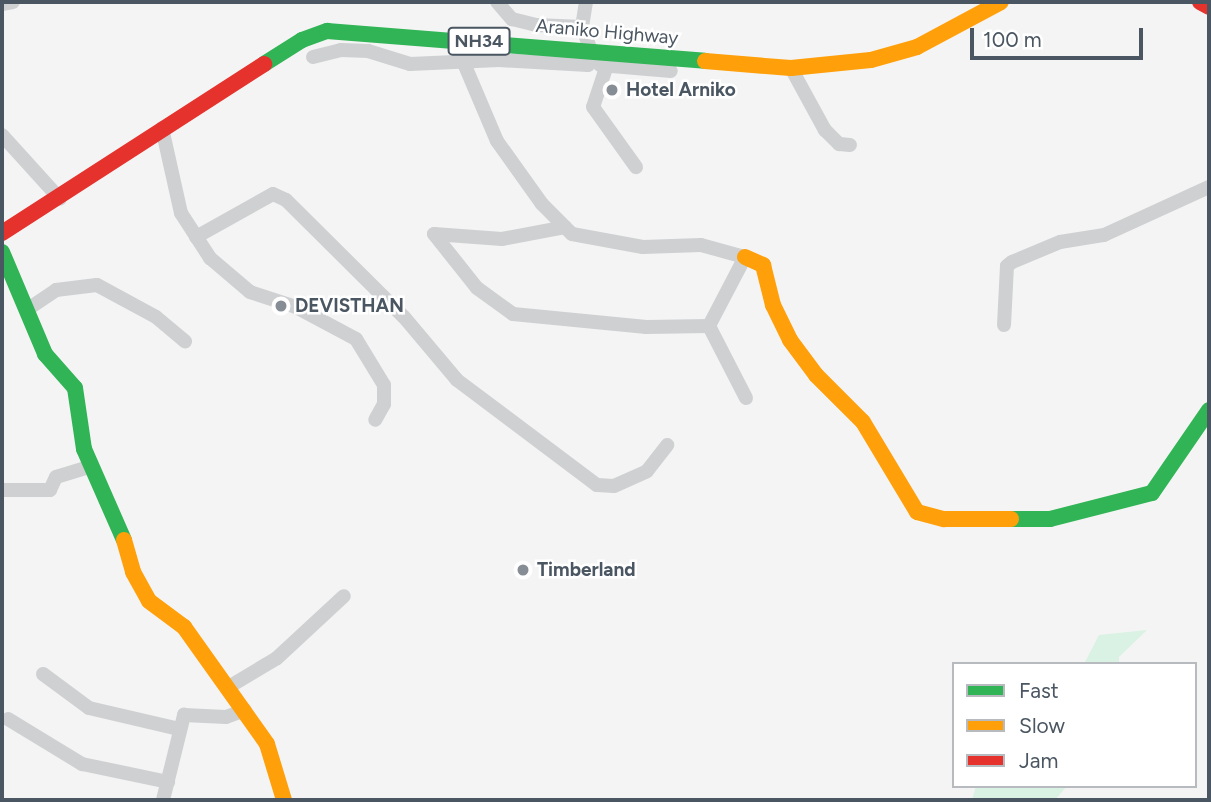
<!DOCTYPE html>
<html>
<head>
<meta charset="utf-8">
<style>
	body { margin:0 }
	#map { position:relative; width:1211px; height:802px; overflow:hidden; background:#f4f4f4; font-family:Figtree,sans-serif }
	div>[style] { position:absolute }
	.green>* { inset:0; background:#d9f2e3 }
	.street>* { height:14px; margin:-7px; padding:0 7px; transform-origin:7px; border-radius:7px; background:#ced0d2 }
	.fast>* { height:16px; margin:-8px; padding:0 8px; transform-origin:8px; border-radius:8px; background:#30b455 }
	.slow>* { height:16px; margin:-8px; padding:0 8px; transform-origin:8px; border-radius:8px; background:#ff9f0a }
	.jam>* { height:16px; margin:-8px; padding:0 8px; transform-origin:8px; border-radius:8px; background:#e5322d }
	.dots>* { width:19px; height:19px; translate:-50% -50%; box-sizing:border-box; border:4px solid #fff; border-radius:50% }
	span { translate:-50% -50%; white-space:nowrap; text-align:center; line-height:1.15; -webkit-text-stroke:5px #fff; paint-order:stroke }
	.shield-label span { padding:2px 5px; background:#fff; border:2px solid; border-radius:5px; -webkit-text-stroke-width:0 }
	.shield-label { font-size:18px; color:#4a5661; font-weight:700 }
	.street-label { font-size:19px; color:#4a5661 }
	.poi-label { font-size:19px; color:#4a5661; font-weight:700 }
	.left { translate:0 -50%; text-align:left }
	.frame { position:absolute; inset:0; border:4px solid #4a5661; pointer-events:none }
	.legend { position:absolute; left:952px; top:662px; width:245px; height:126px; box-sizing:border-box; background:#fff; border:2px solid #b7bbc0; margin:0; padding:9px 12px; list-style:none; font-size:21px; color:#4a5661 }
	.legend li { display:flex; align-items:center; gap:14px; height:35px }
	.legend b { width:35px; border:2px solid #b7bbc0 }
	.scale { position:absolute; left:970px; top:28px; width:173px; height:32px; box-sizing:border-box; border:4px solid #4a5661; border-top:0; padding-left:9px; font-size:21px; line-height:24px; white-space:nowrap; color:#4a5661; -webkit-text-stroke:5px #fff; paint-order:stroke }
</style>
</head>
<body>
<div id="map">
	<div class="green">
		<div style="clip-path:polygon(1147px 630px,1119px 657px,1119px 664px,1084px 664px,1099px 635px)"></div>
		<div style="clip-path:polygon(976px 786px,1067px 786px,1055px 800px,972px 800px)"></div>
	</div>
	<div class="street">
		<div style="left:497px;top:2px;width:23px;rotate:49deg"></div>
		<div style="left:512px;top:19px;width:25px;rotate:14deg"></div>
		<div style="left:536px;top:25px;width:46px;rotate:2.5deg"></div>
		<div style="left:2px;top:4px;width:11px;rotate:-10deg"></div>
		<div style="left:467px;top:39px;width:22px;rotate:100deg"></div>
		<div style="left:463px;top:61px;width:87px;rotate:67deg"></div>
		<div style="left:497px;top:141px;width:77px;rotate:54.5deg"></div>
		<div style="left:542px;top:204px;width:42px;rotate:45deg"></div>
		<div style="left:572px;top:234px;width:72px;rotate:10.4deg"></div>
		<div style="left:643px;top:247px;width:58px;rotate:-2deg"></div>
		<div style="left:701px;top:245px;width:46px;rotate:15.3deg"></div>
		<div style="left:745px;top:257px;width:78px;rotate:117.6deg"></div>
		<div style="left:709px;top:326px;width:81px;rotate:62.8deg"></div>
		<div style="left:313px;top:57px;width:29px;rotate:-14deg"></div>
		<div style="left:341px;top:50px;width:27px;rotate:2deg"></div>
		<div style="left:368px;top:51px;width:44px;rotate:17.2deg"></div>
		<div style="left:410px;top:64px;width:89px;rotate:-2.6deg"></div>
		<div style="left:499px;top:60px;width:89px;rotate:3.2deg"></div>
		<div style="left:588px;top:65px;width:13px;rotate:-72deg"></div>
		<div style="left:592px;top:53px;width:28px;rotate:-111deg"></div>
		<div style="left:582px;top:27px;width:25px;rotate:-81deg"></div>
		<div style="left:600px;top:65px;width:71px;rotate:4.8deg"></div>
		<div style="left:607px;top:65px;width:44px;rotate:108.4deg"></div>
		<div style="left:593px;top:107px;width:74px;rotate:54.4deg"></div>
		<div style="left:791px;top:68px;width:71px;rotate:61.3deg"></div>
		<div style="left:825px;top:130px;width:20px;rotate:45deg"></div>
		<div style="left:839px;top:144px;width:11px;rotate:5deg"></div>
		<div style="left:162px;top:128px;width:87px;rotate:77.4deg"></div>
		<div style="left:181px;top:213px;width:54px;rotate:57.2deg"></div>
		<div style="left:210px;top:258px;width:52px;rotate:40.4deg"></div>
		<div style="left:250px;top:292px;width:48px;rotate:18.1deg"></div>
		<div style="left:296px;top:307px;width:68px;rotate:28.1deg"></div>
		<div style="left:356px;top:339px;width:54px;rotate:58.7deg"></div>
		<div style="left:384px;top:385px;width:19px;rotate:90deg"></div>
		<div style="left:384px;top:404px;width:18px;rotate:119deg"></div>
		<div style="left:2px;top:135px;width:86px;rotate:47.8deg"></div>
		<div style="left:434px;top:234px;width:69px;rotate:51.5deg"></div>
		<div style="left:477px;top:288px;width:44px;rotate:35.8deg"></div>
		<div style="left:513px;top:314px;width:134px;rotate:5.6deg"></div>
		<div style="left:646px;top:327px;width:63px;rotate:-0.9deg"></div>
		<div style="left:434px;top:234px;width:68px;rotate:4.2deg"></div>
		<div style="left:502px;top:239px;width:64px;rotate:-10.8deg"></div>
		<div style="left:196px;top:237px;width:88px;rotate:-29.2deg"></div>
		<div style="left:273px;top:194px;width:14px;rotate:25deg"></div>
		<div style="left:286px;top:200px;width:166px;rotate:44.8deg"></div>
		<div style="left:404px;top:317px;width:82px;rotate:49.9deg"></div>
		<div style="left:457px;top:380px;width:175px;rotate:36.9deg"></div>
		<div style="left:597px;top:485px;width:17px;rotate:3deg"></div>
		<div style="left:614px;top:486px;width:36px;rotate:-24deg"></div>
		<div style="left:647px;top:471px;width:33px;rotate:-52deg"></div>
		<div style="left:28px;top:309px;width:34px;rotate:-34deg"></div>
		<div style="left:56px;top:290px;width:41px;rotate:-7deg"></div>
		<div style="left:97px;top:285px;width:67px;rotate:28.5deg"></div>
		<div style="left:156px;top:317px;width:38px;rotate:40deg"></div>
		<div style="left:1004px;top:325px;width:59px;rotate:-87.1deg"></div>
		<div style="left:1007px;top:266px;width:6px;rotate:-39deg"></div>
		<div style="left:1012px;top:262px;width:52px;rotate:-22.6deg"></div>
		<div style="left:1060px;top:242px;width:45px;rotate:-9deg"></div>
		<div style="left:1104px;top:235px;width:115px;rotate:-24.6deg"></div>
		<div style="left:2px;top:490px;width:48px"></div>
		<div style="left:50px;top:490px;width:14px;rotate:-65deg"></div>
		<div style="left:56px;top:477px;width:37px;rotate:-17deg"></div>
		<div style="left:43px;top:674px;width:57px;rotate:36.5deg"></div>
		<div style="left:89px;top:708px;width:92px;rotate:13.1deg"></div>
		<div style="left:227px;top:688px;width:58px;rotate:-31deg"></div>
		<div style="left:277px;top:658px;width:91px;rotate:-42.8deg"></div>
		<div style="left:8px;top:719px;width:87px;rotate:31.3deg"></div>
		<div style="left:82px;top:764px;width:88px;rotate:11.8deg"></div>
		<div style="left:163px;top:800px;width:88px;rotate:-76.1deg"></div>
		<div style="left:184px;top:715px;width:42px;rotate:2.7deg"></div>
		<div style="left:226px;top:717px;width:20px;rotate:-20deg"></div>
	</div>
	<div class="fast">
		<div style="left:264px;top:64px;width:45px;rotate:-32.3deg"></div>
		<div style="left:302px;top:40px;width:27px;rotate:-20deg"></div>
		<div style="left:327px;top:31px;width:379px;rotate:4.5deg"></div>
		<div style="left:2px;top:252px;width:111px;rotate:67.1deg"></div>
		<div style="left:45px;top:354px;width:45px;rotate:48.6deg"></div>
		<div style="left:75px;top:388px;width:62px;rotate:81.6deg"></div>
		<div style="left:84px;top:449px;width:99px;rotate:66.3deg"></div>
		<div style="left:1011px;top:519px;width:39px"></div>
		<div style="left:1050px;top:519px;width:105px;rotate:-14.3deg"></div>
		<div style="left:1152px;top:493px;width:101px;rotate:-55.5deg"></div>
	</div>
	<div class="slow">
		<div style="left:705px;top:61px;width:86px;rotate:4.7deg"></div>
		<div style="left:791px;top:68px;width:80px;rotate:-5.7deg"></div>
		<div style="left:871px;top:60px;width:48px;rotate:-15.8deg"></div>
		<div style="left:917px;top:47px;width:95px;rotate:-28.2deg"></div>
		<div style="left:745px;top:257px;width:20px;rotate:24deg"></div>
		<div style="left:763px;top:265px;width:41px;rotate:76deg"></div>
		<div style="left:773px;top:305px;width:39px;rotate:64deg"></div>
		<div style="left:790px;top:340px;width:44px;rotate:53.4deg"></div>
		<div style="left:816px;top:375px;width:66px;rotate:45deg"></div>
		<div style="left:863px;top:422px;width:105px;rotate:59deg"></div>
		<div style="left:917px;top:512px;width:28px;rotate:15deg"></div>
		<div style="left:944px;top:519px;width:67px"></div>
		<div style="left:124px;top:540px;width:33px;rotate:74deg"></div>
		<div style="left:133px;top:572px;width:33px;rotate:61deg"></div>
		<div style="left:149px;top:601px;width:44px;rotate:36.6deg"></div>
		<div style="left:184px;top:627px;width:143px;rotate:54.6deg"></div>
		<div style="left:267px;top:744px;width:59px;rotate:73.1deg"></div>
	</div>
	<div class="jam">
		<div style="left:1200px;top:2px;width:10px;rotate:29deg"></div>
		<div style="left:2px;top:233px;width:312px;rotate:-32.8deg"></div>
	</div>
	<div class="dots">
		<div style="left:612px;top:90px;background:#868d94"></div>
		<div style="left:281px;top:306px;background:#868d94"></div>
		<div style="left:523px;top:570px;background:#868d94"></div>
	</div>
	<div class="shield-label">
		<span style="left:479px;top:41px">NH34</span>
	</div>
	<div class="street-label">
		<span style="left:607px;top:32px;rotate:5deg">Araniko Highway</span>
	</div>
	<div class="poi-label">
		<span class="left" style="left:626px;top:90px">Hotel Arniko</span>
		<span class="left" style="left:295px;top:306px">DEVISTHAN</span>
		<span class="left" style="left:537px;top:570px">Timberland</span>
	</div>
	<div class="frame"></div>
	<ul class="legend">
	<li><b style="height:9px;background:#30b455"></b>Fast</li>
	<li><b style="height:9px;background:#ff9f0a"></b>Slow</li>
	<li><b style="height:9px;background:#e5322d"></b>Jam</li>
	</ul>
	<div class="scale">100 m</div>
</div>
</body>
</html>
